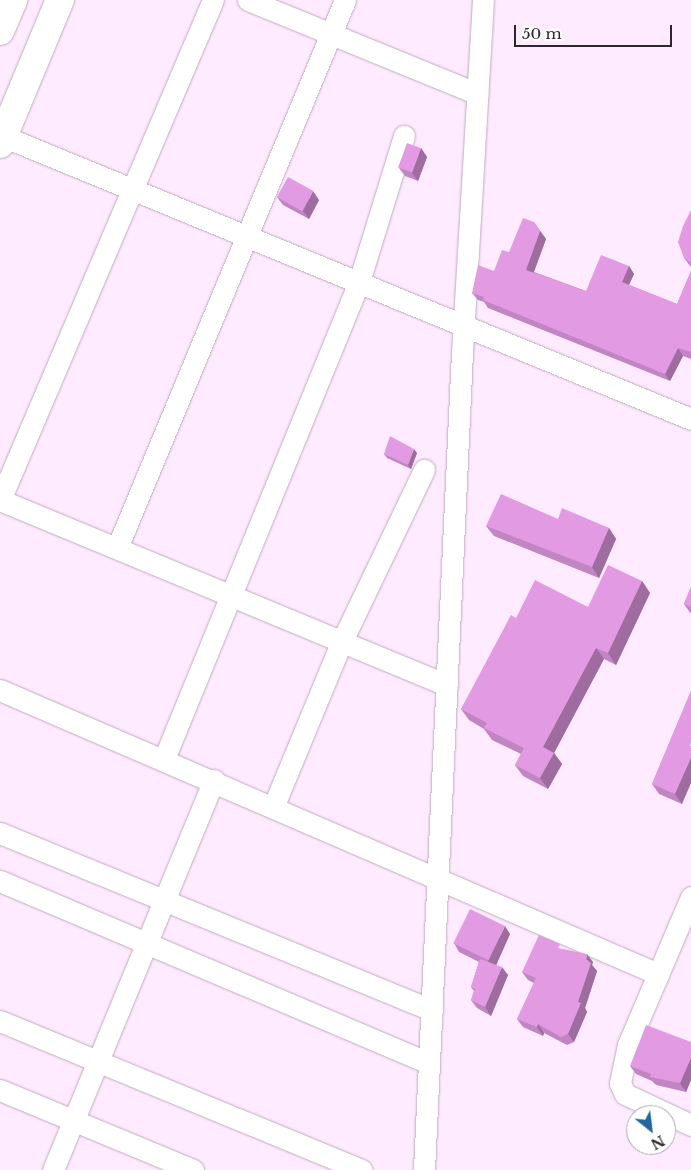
<!DOCTYPE html>
<html>
<head>
<meta charset="utf-8">
<style>
	body { margin:0 }
	#map { position:relative; width:691px; height:1170px; overflow:hidden; background:#ffebff; font-family:"Libre Baskerville",serif }
	div>[style] { position:absolute }
	.roads { filter:drop-shadow(0 0 1px #beabbd) drop-shadow(0 0 1px #beabbd) }
	.street>* { height:21px; margin:-10.5px; padding:0 10.5px; transform-origin:10.5px; border-radius:10.5px; background:#fff }
	.secondary>* { height:28px; margin:-14px; padding:0 14px; transform-origin:14px; border-radius:14px; background:#fff }
	.wall>* { inset:0; background:#c285c3 }
	.shaded-wall>* { inset:0; background:#9e6c9f }
	.building>* { inset:0; background:#e29be3; transform-origin:0 0 }
	span { translate:-50% -50%; white-space:nowrap; text-align:center; line-height:1.15; -webkit-text-stroke:4px #fff; paint-order:stroke }
	.north { position:absolute; left:626px; top:1105px; width:50px; height:50px; box-sizing:border-box; background:#fff; border:1px solid #aba8ab; border-radius:50%; rotate:151deg; font-size:14px; font-weight:700; line-height:20px; text-align:center; color:#2d262d }
	.north::after { content:''; display:block; margin:auto; width:18px; height:22px; background:#23669b; clip-path:polygon(50% 0,100% 100%,50% 72%,0 100%) }
	.scale { position:absolute; left:514px; top:25px; width:158px; height:22px; box-sizing:border-box; border:2px solid #2d262d; border-top:0; padding-left:6px; font-size:15px; line-height:18px; white-space:nowrap; color:#2d262d; -webkit-text-stroke:4px #fff; paint-order:stroke }
</style>
</head>
<body>
<div id="map">
	<div class="roads">
		<div class="street">
			<div style="left:248px;top:0;width:248px;rotate:22.2deg"></div>
			<div style="left:0;top:135px;width:747px;rotate:22.34deg"></div>
			<div style="left:0;top:500px;width:543px;rotate:-66.93deg"></div>
			<div style="left:0;top:500px;width:484px;rotate:22.5deg"></div>
			<div style="left:117px;top:548px;width:594px;rotate:-67.41deg"></div>
			<div style="left:0;top:690px;width:717px;rotate:23.35deg"></div>
			<div style="left:164px;top:759px;width:515px;rotate:-67.77deg"></div>
			<div style="left:359px;top:282px;width:153px;rotate:-72.9deg"></div>
			<div style="left:274px;top:805px;width:178px;rotate:-67.5deg"></div>
			<div style="left:342px;top:641px;width:190px;rotate:-64.4deg"></div>
			<div style="left:0;top:833px;width:467px;rotate:22.3deg"></div>
			<div style="left:0;top:881px;width:466px;rotate:23deg"></div>
			<div style="left:691px;top:897px;width:161px;rotate:113.1deg"></div>
			<div style="left:628px;top:1045px;width:39px;rotate:102deg"></div>
			<div style="left:620px;top:1083px;width:12px;rotate:66deg"></div>
			<div style="left:625px;top:1094px;width:73px;rotate:25.2deg"></div>
			<div style="left:0;top:1021px;width:391px;rotate:22.4deg"></div>
			<div style="left:0;top:1090px;width:209px;rotate:22.5deg"></div>
			<div style="left:53px;top:1170px;width:422px;rotate:-67.6deg"></div>
			<div style="left:424px;top:1170px;width:818px;rotate:-87.34deg"></div>
			<div style="left:462px;top:353px;width:354px;rotate:-86.6deg"></div>
		</div>
		<div class="secondary">
			<div style="left:0;top:31px;width:34px;rotate:-67deg"></div>
			<div style="left:0;top:144px;width:156px;rotate:-67.4deg"></div>
		</div>
	</div>
	<div class="wall">
		<div style="clip-path:polygon(421px 148px,427px 157px,418px 181px,405px 176px,399px 168px)"></div>
		<div style="clip-path:polygon(277px 197px,319px 200px,309px 219px,283px 205px)"></div>
		<div style="clip-path:polygon(691px 210px,691px 267px,684px 258px)"></div>
		<div style="clip-path:polygon(534px 222px,546px 239px,534px 272px,586px 291px,629px 266px,634px 274px,629px 285px,677px 304px,691px 271px,691px 359px,683px 356px,670px 381px,488px 308px,484px 302px,478px 300px,472px 293px,494px 271px)"></div>
		<div style="clip-path:polygon(417px 453px,411px 469px,387px 458px,384px 454px)"></div>
		<div style="clip-path:polygon(558px 519px,609px 528px,616px 539px,599px 578px,494px 536px,486px 526px)"></div>
		<div style="clip-path:polygon(642px 581px,650px 593px,616px 665px,604px 659px,554px 753px,562px 764px,548px 789px,523px 776px,515px 765px,521px 754px,492px 740px,484px 729px,469px 720px,461px 709px,516px 618px,588px 607px)"></div>
		<div style="clip-path:polygon(691px 587px,691px 614px,684px 604px)"></div>
		<div style="clip-path:polygon(691px 691px,682px 804px,659px 794px,652px 784px)"></div>
		<div style="clip-path:polygon(510px 934px,496px 965px,508px 975px,491px 1016px,477px 1008px,471px 1000px,474px 991px,471px 987px,479px 962px,459px 952px,454px 943px)"></div>
		<div style="clip-path:polygon(563px 949px,593px 962px,592px 965px,597px 971px,585px 1008px,587px 1012px,574px 1042px,567px 1045px,544px 1033px,543px 1036px,523px 1027px,517px 1019px,534px 983px,528px 980px,522px 972px)"></div>
		<div style="clip-path:polygon(691px 1042px,691px 1080px,686px 1092px,656px 1085px,652px 1081px,636px 1074px,630px 1066px)"></div>
	</div>
	<div class="shaded-wall">
		<div style="clip-path:polygon(421px 148px,427px 157px,418px 181px,412px 173px)"></div>
		<div style="clip-path:polygon(313px 191px,319px 200px,309px 219px,303px 211px)"></div>
		<div style="clip-path:polygon(540px 231px,546px 239px,532px 277px,526px 270px)"></div>
		<div style="clip-path:polygon(629px 266px,634px 274px,627px 289px,622px 282px)"></div>
		<div style="clip-path:polygon(678px 348px,683px 356px,670px 381px,665px 374px)"></div>
		<div style="clip-path:polygon(414px 449px,417px 453px,411px 469px,408px 465px)"></div>
		<div style="clip-path:polygon(609px 528px,616px 539px,599px 578px,592px 567px)"></div>
		<div style="clip-path:polygon(642px 581px,650px 593px,616px 665px,608px 653px)"></div>
		<div style="clip-path:polygon(596px 648px,604px 659px,554px 753px,562px 764px,548px 789px,540px 778px,543px 747px)"></div>
		<div style="clip-path:polygon(691px 757px,691px 783px,682px 804px,675px 794px)"></div>
		<div style="clip-path:polygon(505px 926px,510px 934px,494px 970px,488px 961px)"></div>
		<div style="clip-path:polygon(587px 954px,593px 962px,592px 965px,597px 971px,585px 1008px,587px 1012px,574px 1042px,568px 1034px,578px 1002px)"></div>
		<div style="clip-path:polygon(502px 967px,508px 975px,491px 1016px,485px 1007px)"></div>
		<div style="clip-path:polygon(538px 1024px,544px 1033px,543px 1036px,537px 1027px)"></div>
		<div style="clip-path:polygon(691px 1058px,691px 1080px,686px 1092px,680px 1083px)"></div>
	</div>
	<div class="building">
		<div style="left:407px;top:143px;width:15px;height:26px;rotate:20deg"></div>
		<div style="left:288px;top:177px;width:29px;height:23px;rotate:29deg"></div>
		<div style="clip-path:polygon(691px 210px,691px 263px,684px 258px,678px 242px,683px 226px)"></div>
		<div style="clip-path:polygon(523px 218px,534px 222px,540px 231px,526px 270px,586px 291px,601px 255px,629px 266px,622px 282px,677px 304px,691px 271px,691px 352px,678px 348px,665px 374px,483px 300px,484px 297px,472px 293px,478px 265px,494px 271px,502px 250px,509px 252px)"></div>
		<div style="clip-path:polygon(390px 436px,414px 449px,408px 465px,384px 454px)"></div>
		<div style="clip-path:polygon(501px 494px,558px 519px,562px 508px,609px 528px,592px 567px,486px 526px)"></div>
		<div style="clip-path:polygon(608px 565px,642px 581px,608px 653px,596px 648px,543px 747px,554px 753px,540px 778px,515px 765px,524px 748px,484px 728px,487px 723px,461px 709px,511px 615px,516px 618px,535px 580px,588px 607px)"></div>
		<div style="clip-path:polygon(691px 587px,691px 607px,684px 604px)"></div>
		<div style="clip-path:polygon(691px 691px,691px 742px,690px 746px,691px 746px,691px 757px,675px 794px,652px 784px)"></div>
		<div style="left:470px;top:909px;width:39px;height:38px;rotate:26deg"></div>
		<div style="clip-path:polygon(539px 935px,560px 944px,558px 948px,587px 954px,586px 959px,591px 963px,578px 1002px,581px 1003px,568px 1034px,561px 1037px,538px 1024px,537px 1027px,517px 1019px,536px 978px,522px 972px)"></div>
		<div style="clip-path:polygon(480px 959px,502px 967px,485px 1007px,471px 1000px,475px 989px,471px 987px)"></div>
		<div style="clip-path:polygon(646px 1025px,691px 1042px,691px 1058px,680px 1083px,650px 1077px,651px 1074px,630px 1066px)"></div>
	</div>
	<div class="north">N</div>
	<div class="scale">50 m</div>
</div>
</body>
</html>
